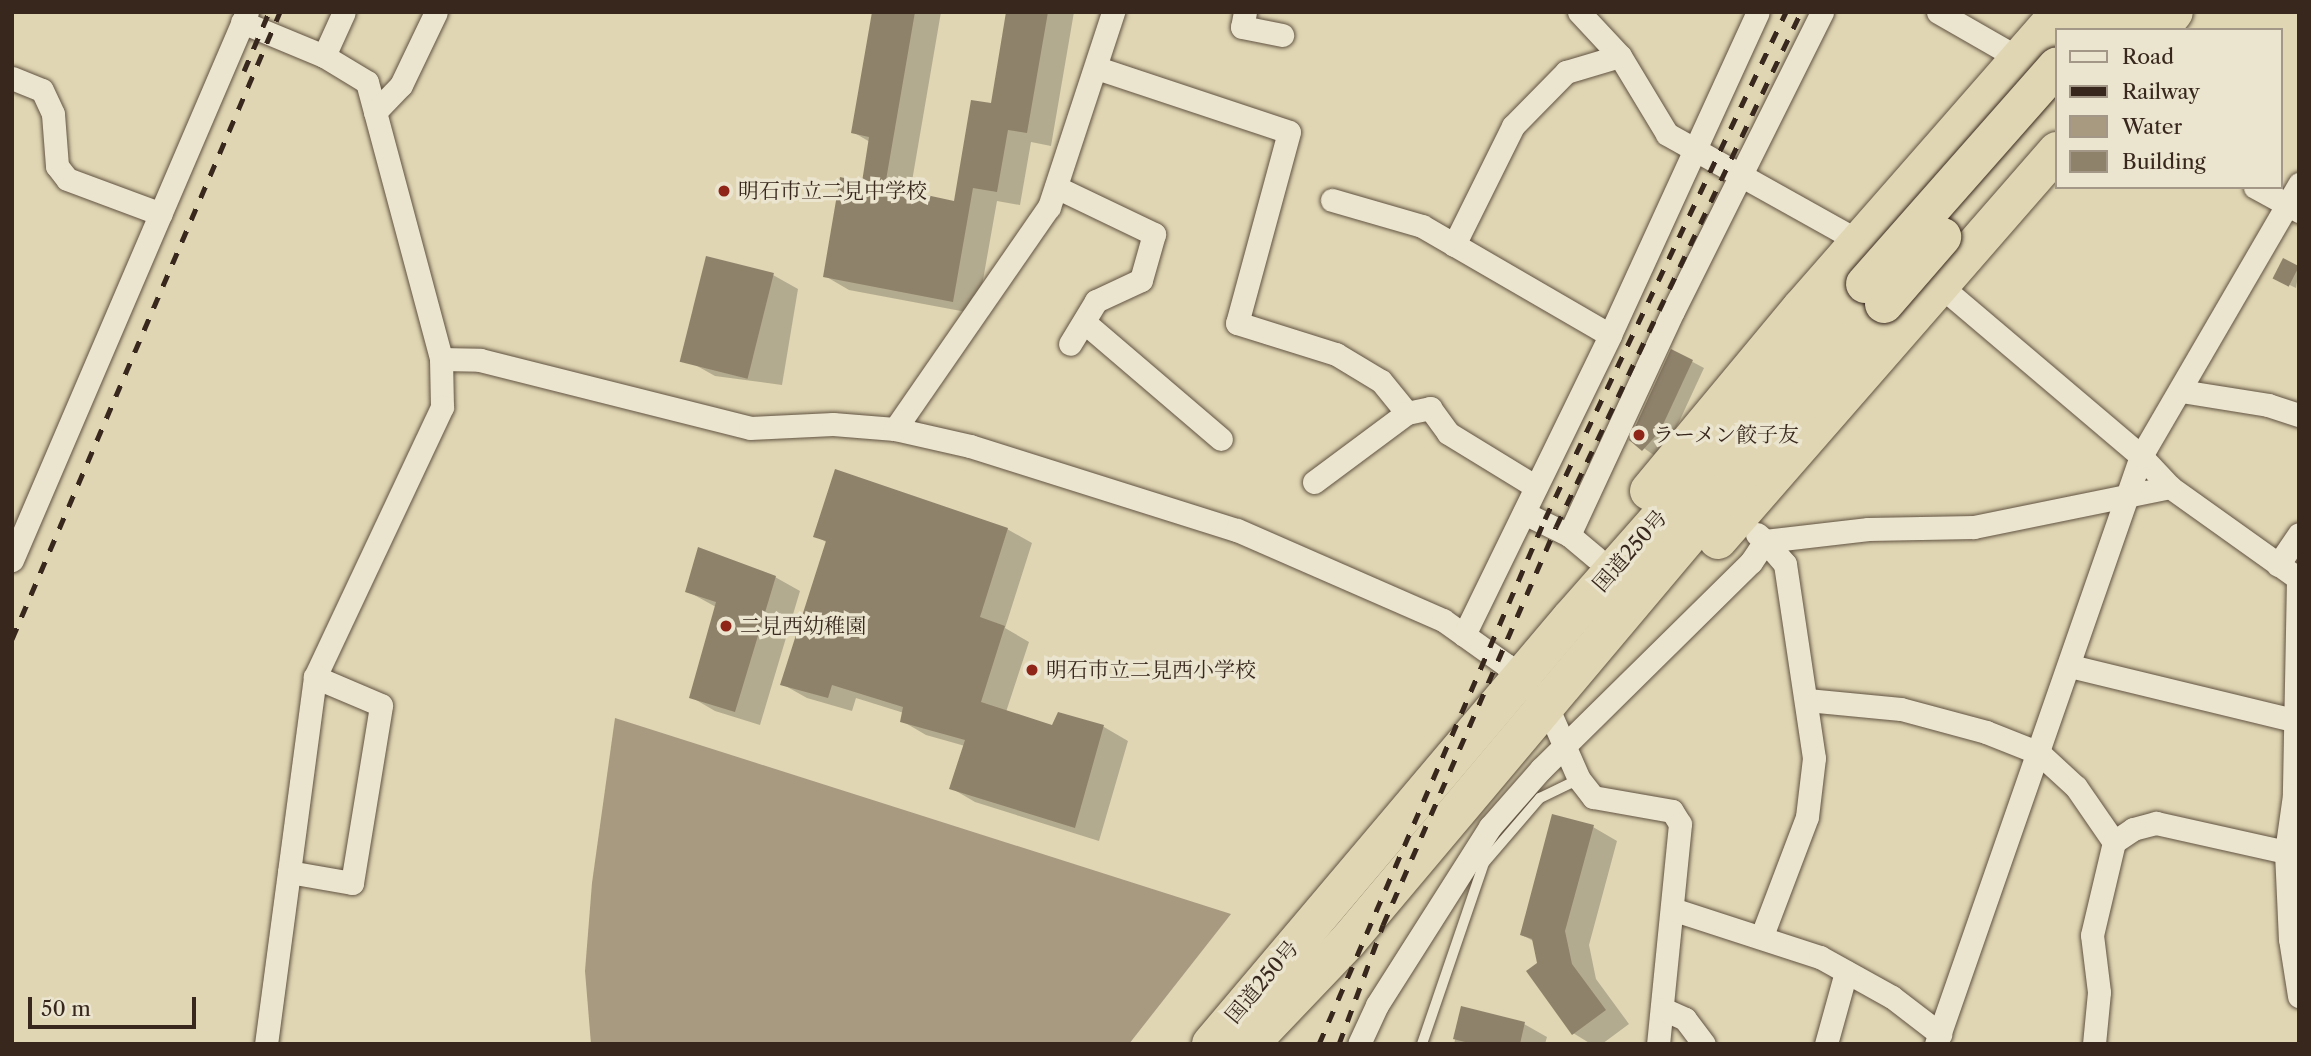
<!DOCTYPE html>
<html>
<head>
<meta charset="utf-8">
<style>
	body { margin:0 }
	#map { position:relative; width:2311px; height:1056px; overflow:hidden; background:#e0d6b3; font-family:"Libre Caslon Text","Noto Serif JP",serif }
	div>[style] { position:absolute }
	.water>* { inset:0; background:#a79a80 }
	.shadow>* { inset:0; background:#0003 }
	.building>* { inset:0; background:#8f826b; transform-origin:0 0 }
	.roads { filter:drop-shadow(0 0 2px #615342) drop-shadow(0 0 2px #615342) }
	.lane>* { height:10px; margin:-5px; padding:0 5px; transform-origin:5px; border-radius:5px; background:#ebe4ce }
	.street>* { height:23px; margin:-11.5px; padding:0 11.5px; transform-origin:11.5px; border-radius:11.5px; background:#ebe4ce }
	.highway>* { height:38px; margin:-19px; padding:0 19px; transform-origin:19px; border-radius:19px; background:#e0d6b3 }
	.rail>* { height:5px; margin-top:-2.5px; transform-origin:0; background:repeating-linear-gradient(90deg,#37271d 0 12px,transparent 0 24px) }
	.bridges { filter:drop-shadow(0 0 2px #37271d) drop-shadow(0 0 2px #37271d) }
	.highway-bridge>* { height:38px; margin:-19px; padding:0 19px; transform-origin:19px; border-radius:19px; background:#e0d6b3 }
	.dots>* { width:19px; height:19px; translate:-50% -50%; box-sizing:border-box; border:4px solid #ebe4ce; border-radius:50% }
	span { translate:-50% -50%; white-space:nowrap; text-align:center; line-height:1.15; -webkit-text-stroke:7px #ebe4ce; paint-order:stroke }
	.poi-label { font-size:21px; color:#37271d }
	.left { translate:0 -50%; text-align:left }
	.street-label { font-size:21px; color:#37271d }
	.frame { position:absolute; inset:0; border:14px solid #37271d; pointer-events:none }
	.legend { position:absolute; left:2055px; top:28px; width:228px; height:161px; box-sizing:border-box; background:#ebe4ce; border:2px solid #a39887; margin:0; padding:9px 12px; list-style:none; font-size:21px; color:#37271d }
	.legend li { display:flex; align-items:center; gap:14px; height:35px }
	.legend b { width:35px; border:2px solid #a39887 }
	.scale { position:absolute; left:28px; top:997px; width:168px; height:32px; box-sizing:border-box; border:4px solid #37271d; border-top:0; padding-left:9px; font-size:21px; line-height:24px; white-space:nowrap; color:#37271d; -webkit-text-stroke:5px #ebe4ce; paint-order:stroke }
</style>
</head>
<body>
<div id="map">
	<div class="water">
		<div style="clip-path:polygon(615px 718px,1231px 914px,1129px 1044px,591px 1044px,585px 971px,592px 883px)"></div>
	</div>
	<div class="shadow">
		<div style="clip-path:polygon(874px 12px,941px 12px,910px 193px,955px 203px,992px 105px,1008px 12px,1074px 12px,1051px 146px,1031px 142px,1020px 205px,997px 201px,977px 314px,849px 290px,825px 276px,863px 184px,870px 142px,853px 132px)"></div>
		<div style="clip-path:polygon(2284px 261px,2299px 268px,2296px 288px,2281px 281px)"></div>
		<div style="clip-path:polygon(773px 275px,798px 289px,782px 385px,715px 376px,690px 362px)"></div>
		<div style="clip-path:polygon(1672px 351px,1704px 368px,1672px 437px,1655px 456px,1631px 439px)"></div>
		<div style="clip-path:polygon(1007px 529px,1032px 543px,1005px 628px,1029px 642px,1006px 712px,1053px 727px,1059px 714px,1104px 727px,1128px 741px,1099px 841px,975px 802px,951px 788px,965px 746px,926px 735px,902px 721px,904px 713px,856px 698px,852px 711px,807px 698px,782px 684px,828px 543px,815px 536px)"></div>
		<div style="clip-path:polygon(775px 577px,800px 591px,760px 725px,715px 711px,691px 697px,716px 607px,687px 591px)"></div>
		<div style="clip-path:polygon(1593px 827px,1617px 841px,1589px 945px,1596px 979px,1629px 1024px,1602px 1044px,1591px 1044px,1573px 1033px,1539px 964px,1535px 942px,1522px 935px)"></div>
		<div style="clip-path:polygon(1463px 1008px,1524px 1024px,1547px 1037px,1545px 1044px,1454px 1044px)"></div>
	</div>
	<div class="building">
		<div style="clip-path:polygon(872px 12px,915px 12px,885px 186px,954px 201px,971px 100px,991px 103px,1006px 12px,1048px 12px,1027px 133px,1008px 130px,997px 192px,973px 188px,953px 302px,823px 277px,840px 177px,862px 182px,869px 137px,851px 133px)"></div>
		<div style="left:706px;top:256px;width:70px;height:109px;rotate:14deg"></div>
		<div style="left:2283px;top:258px;width:18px;height:23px;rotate:27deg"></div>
		<div style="clip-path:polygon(1671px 349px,1693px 360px,1660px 431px,1642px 451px,1629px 440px)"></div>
		<div style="clip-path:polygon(835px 469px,1008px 528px,980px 617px,1005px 626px,981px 702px,1052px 725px,1058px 712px,1104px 725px,1075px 828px,949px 789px,965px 740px,900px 722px,903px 707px,832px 685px,828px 698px,780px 685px,826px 541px,813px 537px)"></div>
		<div style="clip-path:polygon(698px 547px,776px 576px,735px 712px,689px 698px,716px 602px,685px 592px)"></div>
		<div style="clip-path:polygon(1552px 814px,1594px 825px,1565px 931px,1572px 964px,1606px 1010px,1572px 1035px,1526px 971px,1537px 963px,1532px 939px,1520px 935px)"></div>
		<div style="clip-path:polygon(1461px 1006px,1525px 1022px,1520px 1044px,1473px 1044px,1453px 1039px)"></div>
	</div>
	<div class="roads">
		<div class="lane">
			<div style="left:1422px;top:1044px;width:191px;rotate:-71.1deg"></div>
			<div style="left:1484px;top:863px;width:86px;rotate:-49.3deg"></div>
			<div style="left:1540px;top:798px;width:43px;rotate:-26deg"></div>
		</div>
		<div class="street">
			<div style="left:1245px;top:12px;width:15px;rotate:101deg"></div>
			<div style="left:1242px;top:27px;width:41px;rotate:11.3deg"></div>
			<div style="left:1579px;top:12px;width:60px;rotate:47deg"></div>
			<div style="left:1620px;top:56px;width:91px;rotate:58.9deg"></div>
			<div style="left:1667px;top:134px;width:231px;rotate:29.2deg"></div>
			<div style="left:1938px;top:12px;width:103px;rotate:29.8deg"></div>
			<div style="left:242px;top:22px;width:89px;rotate:22.5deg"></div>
			<div style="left:324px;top:56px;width:50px;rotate:31.2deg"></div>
			<div style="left:367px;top:82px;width:287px;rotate:75deg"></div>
			<div style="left:441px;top:359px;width:48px;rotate:88.8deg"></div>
			<div style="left:442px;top:407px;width:298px;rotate:115.2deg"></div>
			<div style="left:315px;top:677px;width:370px;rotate:97.6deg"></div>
			<div style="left:324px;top:56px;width:48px;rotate:-65.6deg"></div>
			<div style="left:1097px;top:68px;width:202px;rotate:18.4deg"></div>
			<div style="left:1289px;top:132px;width:198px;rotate:105.2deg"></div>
			<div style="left:1237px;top:323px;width:104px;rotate:17.4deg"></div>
			<div style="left:1336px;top:354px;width:52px;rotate:31deg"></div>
			<div style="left:1381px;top:381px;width:41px;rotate:50.9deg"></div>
			<div style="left:12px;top:78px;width:32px;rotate:22deg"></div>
			<div style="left:42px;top:90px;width:26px;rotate:65deg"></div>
			<div style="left:53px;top:114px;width:52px;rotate:85.6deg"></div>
			<div style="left:57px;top:166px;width:16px;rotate:52deg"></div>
			<div style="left:67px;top:179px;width:100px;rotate:20.4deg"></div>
			<div style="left:375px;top:112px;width:37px;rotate:-46deg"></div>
			<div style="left:401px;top:85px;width:81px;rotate:-64.4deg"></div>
			<div style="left:1056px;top:187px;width:109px;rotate:25.6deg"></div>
			<div style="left:1154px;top:234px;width:48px;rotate:105.8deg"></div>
			<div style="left:1141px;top:280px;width:50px;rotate:155deg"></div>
			<div style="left:1096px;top:301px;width:50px;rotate:121.2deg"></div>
			<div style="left:2255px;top:187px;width:50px;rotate:28.6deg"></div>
			<div style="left:1332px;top:200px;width:94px;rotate:16.1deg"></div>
			<div style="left:1422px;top:226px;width:217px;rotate:30.1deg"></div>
			<div style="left:1454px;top:245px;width:133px;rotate:-63.6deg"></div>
			<div style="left:1513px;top:126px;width:76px;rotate:-45.5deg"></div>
			<div style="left:1566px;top:72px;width:56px;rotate:-16.5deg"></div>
			<div style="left:1931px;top:278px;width:275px;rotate:40.3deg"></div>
			<div style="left:2141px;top:456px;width:42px;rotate:46.9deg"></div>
			<div style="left:2170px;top:487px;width:158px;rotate:35.5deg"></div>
			<div style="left:1084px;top:322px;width:180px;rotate:40.5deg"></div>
			<div style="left:441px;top:359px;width:39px;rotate:1deg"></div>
			<div style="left:480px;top:360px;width:278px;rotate:14.1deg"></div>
			<div style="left:750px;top:428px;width:83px;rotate:-2.8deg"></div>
			<div style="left:833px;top:424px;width:62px;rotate:4.6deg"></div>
			<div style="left:895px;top:429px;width:77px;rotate:12.8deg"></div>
			<div style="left:970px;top:446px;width:280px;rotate:17.5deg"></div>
			<div style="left:1237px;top:530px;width:225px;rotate:23.6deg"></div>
			<div style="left:1443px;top:620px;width:77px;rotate:35.5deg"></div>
			<div style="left:1506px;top:665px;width:56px;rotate:44.3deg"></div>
			<div style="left:1546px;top:704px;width:82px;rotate:66.3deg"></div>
			<div style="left:1579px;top:779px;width:23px;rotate:52deg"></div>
			<div style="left:1593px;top:797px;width:80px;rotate:10deg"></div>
			<div style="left:1672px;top:811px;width:15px;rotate:58deg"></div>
			<div style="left:1680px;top:824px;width:221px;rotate:95.7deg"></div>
			<div style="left:2181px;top:391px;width:88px;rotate:9.1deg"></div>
			<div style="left:2268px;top:405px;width:33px;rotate:18deg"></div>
			<div style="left:895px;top:429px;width:270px;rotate:-55.3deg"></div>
			<div style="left:1049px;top:207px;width:205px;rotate:-71.8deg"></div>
			<div style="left:1314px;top:482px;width:116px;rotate:-36.6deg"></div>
			<div style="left:1407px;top:413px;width:24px;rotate:-12deg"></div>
			<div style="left:1430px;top:408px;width:31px;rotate:54deg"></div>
			<div style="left:1448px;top:433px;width:103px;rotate:31.5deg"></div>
			<div style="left:1524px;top:513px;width:50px;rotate:26.1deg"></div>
			<div style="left:1569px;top:535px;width:35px;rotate:40deg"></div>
			<div style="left:1757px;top:534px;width:11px;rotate:41deg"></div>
			<div style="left:1765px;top:541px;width:104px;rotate:-6.6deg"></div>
			<div style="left:1868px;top:529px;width:106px;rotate:-1.1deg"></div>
			<div style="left:1974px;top:527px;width:200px;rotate:-11.5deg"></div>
			<div style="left:1569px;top:535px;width:247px;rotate:-65.1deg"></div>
			<div style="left:1673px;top:311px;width:334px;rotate:-63.5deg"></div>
			<div style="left:12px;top:560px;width:596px;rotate:-66.79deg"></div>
			<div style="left:2278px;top:565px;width:37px;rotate:-56deg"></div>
			<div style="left:2298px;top:579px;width:216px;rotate:91.1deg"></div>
			<div style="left:2294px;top:795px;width:58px;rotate:98deg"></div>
			<div style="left:2286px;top:852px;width:87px;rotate:87.4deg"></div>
			<div style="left:2290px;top:939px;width:58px;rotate:81deg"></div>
			<div style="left:1464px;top:635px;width:334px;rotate:-64deg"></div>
			<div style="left:1610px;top:335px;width:355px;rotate:-65.4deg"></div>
			<div style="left:2070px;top:666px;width:234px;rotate:13.6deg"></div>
			<div style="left:1807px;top:700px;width:94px;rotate:5.5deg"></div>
			<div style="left:1901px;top:709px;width:88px;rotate:15.1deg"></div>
			<div style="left:1986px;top:732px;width:57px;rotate:21.6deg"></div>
			<div style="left:2039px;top:753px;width:50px;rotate:42.6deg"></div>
			<div style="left:2076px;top:787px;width:67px;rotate:55.4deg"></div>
			<div style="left:289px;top:872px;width:64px;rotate:9.9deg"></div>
			<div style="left:352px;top:883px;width:180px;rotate:-80.7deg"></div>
			<div style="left:381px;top:705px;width:72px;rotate:-157deg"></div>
			<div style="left:1672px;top:909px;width:156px;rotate:18deg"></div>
			<div style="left:1820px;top:957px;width:82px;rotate:29.1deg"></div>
			<div style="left:1892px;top:997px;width:61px;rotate:37.6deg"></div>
			<div style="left:1663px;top:1009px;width:24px;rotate:24deg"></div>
			<div style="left:1685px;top:1019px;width:31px;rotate:53deg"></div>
			<div style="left:1359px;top:1044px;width:43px;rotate:-65.2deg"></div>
			<div style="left:1377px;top:1005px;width:211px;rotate:-57.6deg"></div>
			<div style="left:1490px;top:827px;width:77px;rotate:-48.7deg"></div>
			<div style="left:1541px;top:769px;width:295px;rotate:-44.6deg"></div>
			<div style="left:1751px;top:562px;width:25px;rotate:-56deg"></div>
			<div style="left:1765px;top:541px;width:30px;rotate:49deg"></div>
			<div style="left:1785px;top:564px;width:196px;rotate:81.5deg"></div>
			<div style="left:1814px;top:758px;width:59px;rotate:96.8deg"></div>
			<div style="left:1807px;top:817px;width:129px;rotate:110.8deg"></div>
			<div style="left:1826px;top:1044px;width:75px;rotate:-74.5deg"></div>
			<div style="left:1936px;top:1044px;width:623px;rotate:-70.78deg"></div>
			<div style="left:2141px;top:456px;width:315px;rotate:-59.8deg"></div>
			<div style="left:2094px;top:1044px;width:52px;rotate:-84.5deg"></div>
			<div style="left:2099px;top:992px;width:57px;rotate:-97deg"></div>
			<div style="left:2092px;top:935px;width:96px;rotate:-76.7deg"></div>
			<div style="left:2114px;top:842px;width:23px;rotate:-34deg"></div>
			<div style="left:2133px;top:829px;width:24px;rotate:-15deg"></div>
			<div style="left:2156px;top:823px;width:147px;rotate:12.6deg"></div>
		</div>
		<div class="highway">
			<div style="left:2088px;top:30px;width:23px;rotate:-50deg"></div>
			<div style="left:2119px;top:30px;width:23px;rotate:-50deg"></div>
			<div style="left:2159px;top:30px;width:23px;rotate:-50deg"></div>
			<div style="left:1649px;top:491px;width:238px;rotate:-50.3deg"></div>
			<div style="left:1801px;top:308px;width:393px;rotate:-48.8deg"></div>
			<div style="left:1718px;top:540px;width:516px;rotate:-48.93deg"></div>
			<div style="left:1211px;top:1044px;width:558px;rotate:-49.8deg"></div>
			<div style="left:1571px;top:618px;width:445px;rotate:-48.6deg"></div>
			<div style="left:1250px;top:1044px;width:142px;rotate:-46.4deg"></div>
			<div style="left:1348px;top:941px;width:833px;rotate:-49.92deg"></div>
		</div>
	</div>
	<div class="rail">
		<div style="left:244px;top:71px;width:64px;rotate:-67deg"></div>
		<div style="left:12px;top:639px;width:682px;rotate:-66.86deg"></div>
		<div style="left:1319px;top:1044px;width:572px;rotate:-66.71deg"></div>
		<div style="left:1545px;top:519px;width:561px;rotate:-64.58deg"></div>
		<div style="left:1339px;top:1044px;width:127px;rotate:-69.7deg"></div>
		<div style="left:1383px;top:925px;width:434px;rotate:-66.5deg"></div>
		<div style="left:1556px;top:527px;width:570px;rotate:-64.56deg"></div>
	</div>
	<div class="bridges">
		<div class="highway-bridge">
			<div style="left:1865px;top:284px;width:290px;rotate:-48.6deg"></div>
			<div style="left:1884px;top:304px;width:89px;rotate:-49.1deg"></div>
		</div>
	</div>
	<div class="dots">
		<div style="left:724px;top:191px;background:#8f2418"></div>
		<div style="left:1639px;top:435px;background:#8f2418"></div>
		<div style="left:726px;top:626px;background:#8f2418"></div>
		<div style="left:1032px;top:670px;background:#8f2418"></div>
	</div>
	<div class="poi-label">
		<span class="left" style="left:738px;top:191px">明石市立二見中学校</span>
		<span class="left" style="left:1653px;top:435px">ラーメン餃子友</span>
		<span class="left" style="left:740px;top:626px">二見西幼稚園</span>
		<span class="left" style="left:1046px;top:670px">明石市立二見西小学校</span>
	</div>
	<div class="street-label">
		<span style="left:1630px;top:551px;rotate:-49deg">国道250号</span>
		<span style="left:1262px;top:982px;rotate:-50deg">国道250号</span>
	</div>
	<div class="frame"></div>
	<ul class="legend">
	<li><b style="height:9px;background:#ebe4ce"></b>Road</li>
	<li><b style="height:9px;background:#37271d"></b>Railway</li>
	<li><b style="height:19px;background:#a79a80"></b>Water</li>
	<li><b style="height:19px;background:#8f826b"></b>Building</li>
	</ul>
	<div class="scale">50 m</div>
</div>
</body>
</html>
